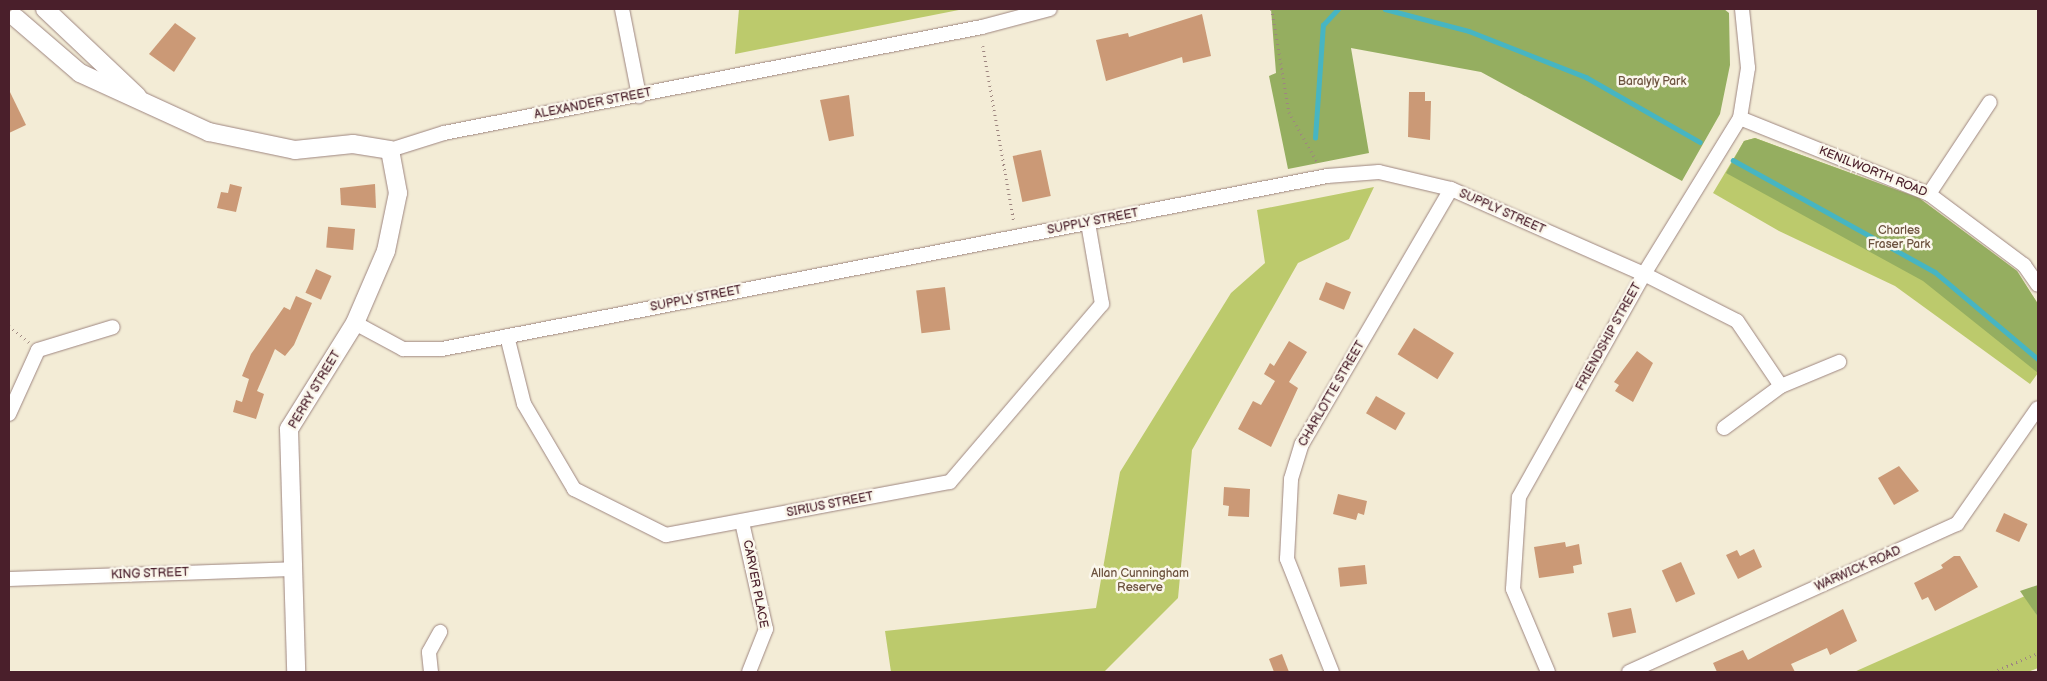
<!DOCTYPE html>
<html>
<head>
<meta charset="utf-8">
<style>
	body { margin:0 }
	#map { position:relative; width:2047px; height:681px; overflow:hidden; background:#f3ecd6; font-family:"Balsamiq Sans",sans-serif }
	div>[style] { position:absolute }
	.green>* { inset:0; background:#bcca6c }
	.forest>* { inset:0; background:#95ae60 }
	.stream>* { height:4.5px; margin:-2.25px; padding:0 2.25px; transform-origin:2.25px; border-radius:2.25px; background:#47b5c2 }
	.building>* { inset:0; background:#cb9976; transform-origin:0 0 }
	.path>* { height:2.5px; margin-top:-1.25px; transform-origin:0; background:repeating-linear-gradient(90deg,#9e8680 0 1px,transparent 0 5px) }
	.roads { filter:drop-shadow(0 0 1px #9e8680) drop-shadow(0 0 1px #9e8680) }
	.minor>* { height:14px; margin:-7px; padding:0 7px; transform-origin:7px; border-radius:7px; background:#fff }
	.tertiary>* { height:18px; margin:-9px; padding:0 9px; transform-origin:9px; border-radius:9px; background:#fff }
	span { translate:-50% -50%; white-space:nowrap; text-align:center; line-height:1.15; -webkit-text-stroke:5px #fbf7ec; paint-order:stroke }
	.park-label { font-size:12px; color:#6c523e }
	.street-label { font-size:12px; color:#4a1f2b }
	.frame { position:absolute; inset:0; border:10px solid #4a1f2b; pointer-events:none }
</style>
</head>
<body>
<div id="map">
	<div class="green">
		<div style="clip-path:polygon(739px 9px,964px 9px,735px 54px)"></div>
		<div style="clip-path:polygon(1755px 138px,1919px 198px,2017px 271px,2038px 304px,2038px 373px,2030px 384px,1895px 286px,1779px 231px,1713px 193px,1744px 141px)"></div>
		<div style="clip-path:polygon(1374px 187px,1349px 239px,1298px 263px,1192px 450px,1178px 598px,1104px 672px,891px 672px,885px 631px,1096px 608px,1120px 472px,1231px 293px,1265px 263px,1257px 210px)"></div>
		<div style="clip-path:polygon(2025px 596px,2038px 617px,2038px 668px,2028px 672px,1854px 672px)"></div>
	</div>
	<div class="forest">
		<div style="clip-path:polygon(1271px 9px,1724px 9px,1729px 13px,1730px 65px,1720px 114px,1682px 181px,1481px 72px,1351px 48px,1369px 153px,1288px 169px,1269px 76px,1276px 73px)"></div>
		<div style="clip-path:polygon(1755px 138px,1919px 198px,2017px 271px,2038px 304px,2038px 373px,1923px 281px,1726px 173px,1744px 141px)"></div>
		<div style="clip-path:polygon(2038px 585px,2038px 617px,2020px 591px)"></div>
	</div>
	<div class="stream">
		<div style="left:1385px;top:9px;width:87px;rotate:14.7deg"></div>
		<div style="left:1469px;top:31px;width:126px;rotate:21.5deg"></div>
		<div style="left:1586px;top:77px;width:131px;rotate:29.7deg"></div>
		<div style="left:1315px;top:138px;width:113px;rotate:-86deg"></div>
		<div style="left:1323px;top:25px;width:22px;rotate:-47deg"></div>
		<div style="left:1733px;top:160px;width:231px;rotate:29deg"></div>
		<div style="left:1935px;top:272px;width:135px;rotate:40.2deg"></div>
	</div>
	<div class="building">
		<div style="clip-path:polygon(1202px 14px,1211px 56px,1183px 63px,1182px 57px,1106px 81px,1096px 40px,1128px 33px,1129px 37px)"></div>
		<div style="clip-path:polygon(175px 23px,196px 38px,174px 72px,149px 54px)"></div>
		<div style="clip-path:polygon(9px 90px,26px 125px,9px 133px)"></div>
		<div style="clip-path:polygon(1409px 92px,1425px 92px,1425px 101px,1431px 101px,1430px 140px,1408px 137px)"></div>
		<div style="clip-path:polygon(849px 95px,854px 136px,829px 141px,820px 100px)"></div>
		<div style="left:1041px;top:150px;width:47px;height:29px;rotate:78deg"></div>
		<div style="clip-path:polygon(230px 184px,242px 187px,236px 212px,217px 208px,221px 192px,228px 193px)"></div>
		<div style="clip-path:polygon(375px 184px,376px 208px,341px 205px,340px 188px)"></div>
		<div style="left:355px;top:229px;width:21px;height:27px;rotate:95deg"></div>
		<div style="left:316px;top:269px;width:17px;height:26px;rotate:24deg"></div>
		<div style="left:1326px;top:282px;width:27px;height:19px;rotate:22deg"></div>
		<div style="left:945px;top:287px;width:43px;height:29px;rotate:83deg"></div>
		<div style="clip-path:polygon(296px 296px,312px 303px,294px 345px,285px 356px,275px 349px,257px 391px,264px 394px,256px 419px,233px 412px,236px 400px,242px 402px,249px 379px,242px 376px,251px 354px,284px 307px,290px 310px)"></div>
		<div style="left:1414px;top:328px;width:47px;height:31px;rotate:32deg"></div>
		<div style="clip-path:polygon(1289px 341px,1307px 352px,1289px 382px,1298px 388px,1271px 447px,1238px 429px,1253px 401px,1261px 405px,1275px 381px,1264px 374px,1270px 363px,1274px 366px)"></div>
		<div style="clip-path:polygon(1637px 351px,1653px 363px,1633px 402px,1615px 391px,1619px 385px,1614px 382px)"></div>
		<div style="left:1376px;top:396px;width:34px;height:20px;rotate:30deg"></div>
		<div style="clip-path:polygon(1899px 466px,1919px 491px,1894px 505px,1878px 478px)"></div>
		<div style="clip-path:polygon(1224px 487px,1250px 489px,1249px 517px,1228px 516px,1229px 506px,1223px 505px)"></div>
		<div style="clip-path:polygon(1338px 494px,1367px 501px,1364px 515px,1358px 513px,1356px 520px,1333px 514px)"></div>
		<div style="left:2004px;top:513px;width:26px;height:20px;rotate:25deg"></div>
		<div style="clip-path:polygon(1565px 542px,1566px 547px,1579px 544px,1582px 564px,1573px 566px,1574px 573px,1539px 578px,1534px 547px)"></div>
		<div style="clip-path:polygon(1754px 549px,1762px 567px,1738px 579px,1726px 555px,1737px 550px,1740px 556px)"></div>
		<div style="clip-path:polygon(1954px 556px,1960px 556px,1978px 587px,1935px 611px,1928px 597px,1922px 600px,1914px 583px,1943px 568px,1941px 565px)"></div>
		<div style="left:1681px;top:562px;width:35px;height:21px;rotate:66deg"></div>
		<div style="left:1365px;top:565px;width:19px;height:27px;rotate:84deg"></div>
		<div style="left:1631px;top:608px;width:25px;height:24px;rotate:78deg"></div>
		<div style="clip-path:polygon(1843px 609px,1857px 641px,1830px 655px,1827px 648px,1791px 664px,1795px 672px,1717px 672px,1713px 663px,1743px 650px,1748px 660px)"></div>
		<div style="clip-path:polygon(1282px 654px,1289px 672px,1274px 672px,1269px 659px)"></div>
	</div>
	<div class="path">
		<div style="left:1272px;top:9px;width:104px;rotate:80.6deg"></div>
		<div style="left:1289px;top:112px;width:59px;rotate:60.4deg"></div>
		<div style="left:983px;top:46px;width:179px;rotate:80deg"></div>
		<div style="left:9px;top:326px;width:26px;rotate:39deg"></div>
		<div style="left:1993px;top:672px;width:49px;rotate:-22.9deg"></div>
	</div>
	<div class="roads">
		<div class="minor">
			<div style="left:622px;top:9px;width:89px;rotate:78.9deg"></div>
			<div style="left:1740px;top:118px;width:204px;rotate:21.9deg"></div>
			<div style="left:1929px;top:194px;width:119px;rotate:36.8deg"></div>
			<div style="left:2024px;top:265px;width:24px;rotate:55deg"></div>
			<div style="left:390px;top:150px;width:57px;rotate:-17.5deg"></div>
			<div style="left:444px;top:133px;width:548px;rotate:-11.15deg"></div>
			<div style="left:982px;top:27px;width:70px;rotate:-14.8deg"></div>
			<div style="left:1929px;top:194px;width:110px;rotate:-56.5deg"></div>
			<div style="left:355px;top:323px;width:55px;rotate:28.4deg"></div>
			<div style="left:403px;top:349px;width:39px"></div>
			<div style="left:442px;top:349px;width:902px;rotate:-11.06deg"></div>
			<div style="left:1327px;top:176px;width:52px;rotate:-4.4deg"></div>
			<div style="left:1379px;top:172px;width:74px;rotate:13.3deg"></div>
			<div style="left:1451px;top:189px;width:211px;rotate:23.8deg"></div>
			<div style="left:1644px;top:274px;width:104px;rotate:26.8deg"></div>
			<div style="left:1737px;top:321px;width:78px;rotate:55.9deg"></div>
			<div style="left:507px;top:336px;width:70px;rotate:76deg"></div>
			<div style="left:524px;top:404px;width:99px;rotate:59.5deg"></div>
			<div style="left:574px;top:489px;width:103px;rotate:26.6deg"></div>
			<div style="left:666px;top:535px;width:289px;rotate:-10.6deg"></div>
			<div style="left:950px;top:482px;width:234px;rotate:-49.5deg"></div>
			<div style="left:1102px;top:304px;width:82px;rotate:-99.8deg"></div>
			<div style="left:9px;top:414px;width:70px;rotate:-65.6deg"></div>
			<div style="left:38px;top:350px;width:78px;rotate:-17deg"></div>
			<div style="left:1724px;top:428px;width:71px;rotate:-36.4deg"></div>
			<div style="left:1781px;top:386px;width:63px;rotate:-22.5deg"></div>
			<div style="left:742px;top:522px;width:110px;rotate:77.4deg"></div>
			<div style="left:766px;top:629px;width:46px;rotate:111.6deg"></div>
			<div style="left:9px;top:579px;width:283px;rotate:-2deg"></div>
			<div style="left:431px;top:672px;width:20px;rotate:-96deg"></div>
			<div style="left:429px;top:652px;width:23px;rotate:-61deg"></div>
			<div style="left:1332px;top:672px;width:122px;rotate:-111.7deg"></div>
			<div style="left:1287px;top:559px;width:80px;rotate:-87.1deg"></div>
			<div style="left:1291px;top:479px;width:37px;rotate:-73deg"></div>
			<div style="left:1302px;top:444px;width:295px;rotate:-59.7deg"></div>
			<div style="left:1548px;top:672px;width:90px;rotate:-112.9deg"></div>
			<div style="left:1513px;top:589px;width:92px;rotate:-86.3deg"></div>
			<div style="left:1519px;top:497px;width:256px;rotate:-60.7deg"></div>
			<div style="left:1644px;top:274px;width:183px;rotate:-58.4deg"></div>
			<div style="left:1740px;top:118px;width:51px;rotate:-80.9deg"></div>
			<div style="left:1748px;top:68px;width:59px;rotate:-95.8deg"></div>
			<div style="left:1629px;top:672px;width:360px;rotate:-24.3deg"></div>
			<div style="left:1957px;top:524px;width:141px;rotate:-55.1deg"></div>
		</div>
		<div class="tertiary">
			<div style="left:45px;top:9px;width:127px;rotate:43.4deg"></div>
			<div style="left:16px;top:18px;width:84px;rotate:40.7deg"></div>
			<div style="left:80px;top:73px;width:142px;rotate:24.6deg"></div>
			<div style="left:209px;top:132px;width:88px;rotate:11.8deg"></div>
			<div style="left:295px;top:150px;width:58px;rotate:-5.9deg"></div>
			<div style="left:353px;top:144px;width:37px;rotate:9deg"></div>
			<div style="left:390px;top:150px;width:44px;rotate:79.5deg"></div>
			<div style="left:398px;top:193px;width:59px;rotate:101.7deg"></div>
			<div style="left:386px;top:251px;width:78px;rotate:113.3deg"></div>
			<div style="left:355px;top:323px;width:125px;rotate:121.9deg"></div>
			<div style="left:289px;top:429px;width:243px;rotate:88.3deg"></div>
		</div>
	</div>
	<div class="park-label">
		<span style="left:1652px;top:82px">Baralyly Park</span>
		<span style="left:1899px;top:238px">Charles<br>Fraser Park</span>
		<span style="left:1140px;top:581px">Allan Cunningham<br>Reserve</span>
	</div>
	<div class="street-label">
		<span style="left:593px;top:104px;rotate:-11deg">ALEXANDER STREET</span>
		<span style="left:1873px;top:172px;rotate:22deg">KENILWORTH ROAD</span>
		<span style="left:1502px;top:212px;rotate:24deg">SUPPLY STREET</span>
		<span style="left:1093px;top:222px;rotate:-11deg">SUPPLY STREET</span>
		<span style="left:696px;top:299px;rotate:-11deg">SUPPLY STREET</span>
		<span style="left:1609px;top:337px;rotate:-61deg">FRIENDSHIP STREET</span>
		<span style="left:315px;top:390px;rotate:-59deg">PERRY STREET</span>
		<span style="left:1332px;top:394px;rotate:-60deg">CHARLOTTE STREET</span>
		<span style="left:830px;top:505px;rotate:-11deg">SIRIUS STREET</span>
		<span style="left:1858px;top:569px;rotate:-24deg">WARWICK ROAD</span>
		<span style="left:150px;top:574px;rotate:-2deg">KING STREET</span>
		<span style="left:755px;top:584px;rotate:79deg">CARVER PLACE</span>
	</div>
	<div class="frame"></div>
</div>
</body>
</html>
